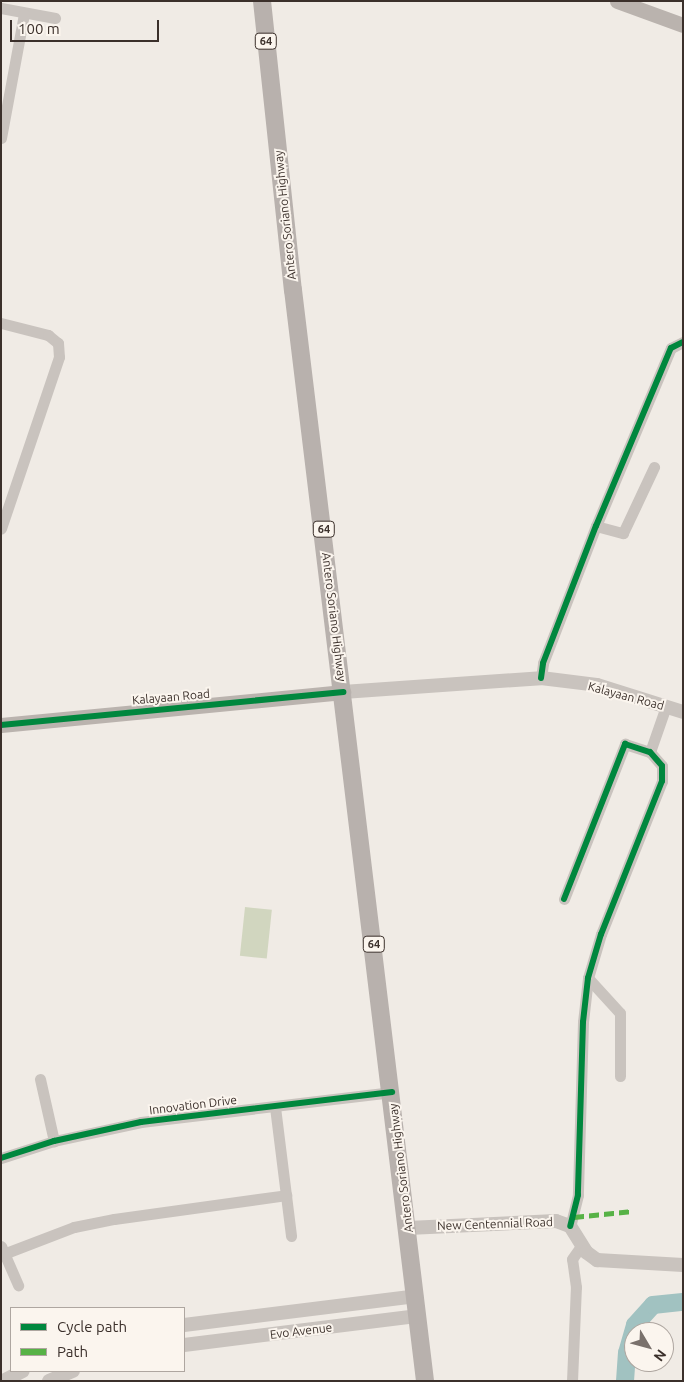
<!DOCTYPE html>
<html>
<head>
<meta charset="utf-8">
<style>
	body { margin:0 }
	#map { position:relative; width:684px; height:1382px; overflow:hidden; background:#f0ebe5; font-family:Ubuntu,sans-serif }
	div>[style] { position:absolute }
	.green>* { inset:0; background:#d1d6bf; transform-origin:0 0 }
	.river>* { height:18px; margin:-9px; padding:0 9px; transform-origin:9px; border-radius:9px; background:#a1c2c1 }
	.minor>* { height:11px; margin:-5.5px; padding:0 5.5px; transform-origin:5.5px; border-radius:5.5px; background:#c9c3be }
	.tertiary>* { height:14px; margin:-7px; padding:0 7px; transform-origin:7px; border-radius:7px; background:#c9c3be }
	.secondary>* { height:15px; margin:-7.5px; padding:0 7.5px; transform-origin:7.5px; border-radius:7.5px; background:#bab3ae }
	.primary>* { height:18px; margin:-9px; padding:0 9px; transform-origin:9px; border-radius:9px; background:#b8b1ad }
	.quiet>* { height:5px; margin-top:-2.5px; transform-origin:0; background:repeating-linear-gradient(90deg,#57b246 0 10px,transparent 0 15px) }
	.cycleway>* { height:6px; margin:-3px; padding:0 3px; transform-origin:3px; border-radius:3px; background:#00873e }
	span { translate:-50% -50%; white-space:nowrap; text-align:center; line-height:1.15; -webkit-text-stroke:4px #fbf5ee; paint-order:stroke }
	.shield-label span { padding:1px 4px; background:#fbf5ee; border:1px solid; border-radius:4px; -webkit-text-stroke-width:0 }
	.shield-label { font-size:11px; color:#3b302b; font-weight:700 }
	.street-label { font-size:12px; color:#3b302b }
	.frame { position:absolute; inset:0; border:2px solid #3b302b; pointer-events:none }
	.legend { position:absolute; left:10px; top:1307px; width:175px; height:65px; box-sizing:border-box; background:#fbf5ee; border:1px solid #aea6a0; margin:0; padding:6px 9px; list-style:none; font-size:15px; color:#3b302b }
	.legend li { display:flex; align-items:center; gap:10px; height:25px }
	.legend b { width:25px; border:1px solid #aea6a0 }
	.north { position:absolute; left:624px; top:1322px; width:50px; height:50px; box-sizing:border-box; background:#fbf5ee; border:1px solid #aea6a0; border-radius:50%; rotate:127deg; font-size:14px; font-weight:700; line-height:20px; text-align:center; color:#3b302b }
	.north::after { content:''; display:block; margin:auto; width:18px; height:22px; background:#7a716c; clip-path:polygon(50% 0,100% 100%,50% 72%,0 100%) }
	.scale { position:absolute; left:10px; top:20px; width:149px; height:22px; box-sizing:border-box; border:2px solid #3b302b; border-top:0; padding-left:6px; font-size:15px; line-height:18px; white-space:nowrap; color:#3b302b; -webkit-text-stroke:4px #fbf5ee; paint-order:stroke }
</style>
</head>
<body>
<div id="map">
	<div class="green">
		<div style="left:245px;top:907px;width:27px;height:49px;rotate:6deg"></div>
	</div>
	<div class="river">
		<div style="left:625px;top:1381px;width:28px;rotate:-86deg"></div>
		<div style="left:627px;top:1353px;width:29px;rotate:-74deg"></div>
		<div style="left:635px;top:1325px;width:27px;rotate:-48deg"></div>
		<div style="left:653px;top:1305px;width:30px;rotate:-6deg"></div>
	</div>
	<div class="minor">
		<div style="left:1px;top:8px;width:55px;rotate:10.5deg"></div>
		<div style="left:1px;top:138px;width:126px;rotate:-79.5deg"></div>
		<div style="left:1px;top:323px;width:49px;rotate:14.3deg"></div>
		<div style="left:48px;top:335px;width:13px;rotate:39deg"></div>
		<div style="left:58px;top:343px;width:14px;rotate:86deg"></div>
		<div style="left:59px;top:357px;width:181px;rotate:108.7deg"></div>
		<div style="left:596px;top:526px;width:28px;rotate:15deg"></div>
		<div style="left:623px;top:533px;width:73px;rotate:-64.8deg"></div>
		<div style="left:541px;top:678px;width:15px;rotate:-82deg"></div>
		<div style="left:543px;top:663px;width:147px;rotate:-68.9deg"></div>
		<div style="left:596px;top:526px;width:193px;rotate:-67.2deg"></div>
		<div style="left:671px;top:348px;width:13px;rotate:-27deg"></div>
		<div style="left:650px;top:752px;width:49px;rotate:-70.8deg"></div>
		<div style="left:564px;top:899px;width:167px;rotate:-68.5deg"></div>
		<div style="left:625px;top:744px;width:26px;rotate:18deg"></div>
		<div style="left:650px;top:752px;width:18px;rotate:49deg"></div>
		<div style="left:662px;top:766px;width:15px;rotate:90deg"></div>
		<div style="left:662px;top:781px;width:165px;rotate:111.7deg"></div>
		<div style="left:601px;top:934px;width:46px;rotate:106.5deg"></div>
		<div style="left:588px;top:978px;width:44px;rotate:96.5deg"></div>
		<div style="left:583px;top:1022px;width:173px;rotate:91.7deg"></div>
		<div style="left:578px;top:1195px;width:32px;rotate:104deg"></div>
		<div style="left:588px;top:978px;width:47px;rotate:47.6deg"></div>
		<div style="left:620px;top:1013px;width:63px;rotate:90deg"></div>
		<div style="left:40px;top:1079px;width:64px;rotate:77.3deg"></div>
		<div style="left:275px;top:1107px;width:130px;rotate:82.9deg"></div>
		<div style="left:1px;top:1158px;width:56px;rotate:-17.8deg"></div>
		<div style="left:54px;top:1141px;width:89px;rotate:-12.3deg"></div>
		<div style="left:141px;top:1122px;width:253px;rotate:-6.8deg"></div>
		<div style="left:1px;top:1246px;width:43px;rotate:66.4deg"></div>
		<div style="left:6px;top:1253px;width:73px;rotate:-20.9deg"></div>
		<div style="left:74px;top:1227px;width:41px;rotate:-11.3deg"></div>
		<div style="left:114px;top:1219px;width:174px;rotate:-7.9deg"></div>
		<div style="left:572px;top:1381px;width:94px;rotate:-87.6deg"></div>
		<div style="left:576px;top:1287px;width:28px;rotate:-98deg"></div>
		<div style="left:572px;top:1259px;width:16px;rotate:-55deg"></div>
	</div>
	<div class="tertiary">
		<div style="left:343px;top:692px;width:198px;rotate:-4deg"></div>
		<div style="left:541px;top:678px;width:56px;rotate:7.1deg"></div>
		<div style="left:597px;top:685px;width:90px;rotate:17.4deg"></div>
		<div style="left:408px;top:1228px;width:148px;rotate:-2.7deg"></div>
		<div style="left:556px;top:1221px;width:15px;rotate:20deg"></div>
		<div style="left:570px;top:1226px;width:31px;rotate:58deg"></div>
		<div style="left:586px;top:1252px;width:14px;rotate:36deg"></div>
		<div style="left:597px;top:1260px;width:86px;rotate:3.3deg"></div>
		<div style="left:184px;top:1325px;width:234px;rotate:-7.1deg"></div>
		<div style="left:184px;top:1345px;width:236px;rotate:-7.1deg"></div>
		<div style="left:3px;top:1381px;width:22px;rotate:-27deg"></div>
		<div style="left:49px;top:1381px;width:26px;rotate:-23deg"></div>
	</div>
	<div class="secondary">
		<div style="left:617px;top:1px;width:70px;rotate:20deg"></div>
		<div style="left:1px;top:725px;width:344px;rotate:-5.5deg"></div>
	</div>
	<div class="primary">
		<div style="left:262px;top:1px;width:291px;rotate:83.9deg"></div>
		<div style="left:293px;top:290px;width:1099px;rotate:83.1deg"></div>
	</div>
	<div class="quiet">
		<div style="left:574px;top:1217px;width:59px;rotate:-5.8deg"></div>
	</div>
	<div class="cycleway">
		<div style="left:541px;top:678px;width:15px;rotate:-82deg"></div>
		<div style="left:543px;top:663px;width:147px;rotate:-68.9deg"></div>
		<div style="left:596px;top:526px;width:193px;rotate:-67.2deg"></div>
		<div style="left:671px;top:348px;width:13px;rotate:-27deg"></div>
		<div style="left:1px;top:725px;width:344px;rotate:-5.5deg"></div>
		<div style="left:564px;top:899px;width:167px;rotate:-68.5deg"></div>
		<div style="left:625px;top:744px;width:26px;rotate:18deg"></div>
		<div style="left:650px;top:752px;width:18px;rotate:49deg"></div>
		<div style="left:662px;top:766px;width:15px;rotate:90deg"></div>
		<div style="left:662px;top:781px;width:165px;rotate:111.7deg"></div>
		<div style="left:601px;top:934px;width:46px;rotate:106.5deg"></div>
		<div style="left:588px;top:978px;width:44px;rotate:96.5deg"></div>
		<div style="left:583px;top:1022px;width:173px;rotate:91.7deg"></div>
		<div style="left:578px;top:1195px;width:32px;rotate:104deg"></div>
		<div style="left:1px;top:1158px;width:56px;rotate:-17.8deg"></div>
		<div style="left:54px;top:1141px;width:89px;rotate:-12.3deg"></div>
		<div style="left:141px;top:1122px;width:253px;rotate:-6.8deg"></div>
	</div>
	<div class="shield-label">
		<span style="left:266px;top:41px">64</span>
		<span style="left:324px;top:529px">64</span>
		<span style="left:374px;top:944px">64</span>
	</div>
	<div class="street-label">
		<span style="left:285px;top:215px;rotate:-96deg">Antero Soriano Highway</span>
		<span style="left:334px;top:617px;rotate:83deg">Antero Soriano Highway</span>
		<span style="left:626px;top:696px;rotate:15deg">Kalayaan Road</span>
		<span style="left:171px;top:697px;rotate:-5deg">Kalayaan Road</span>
		<span style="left:193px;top:1105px;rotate:-7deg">Innovation Drive</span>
		<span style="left:401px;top:1168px;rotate:-97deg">Antero Soriano Highway</span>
		<span style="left:495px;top:1224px;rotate:-2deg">New Centennial Road</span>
		<span style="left:301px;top:1331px;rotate:-7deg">Evo Avenue</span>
	</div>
	<div class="frame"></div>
	<ul class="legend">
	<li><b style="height:6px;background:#00873e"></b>Cycle path</li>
	<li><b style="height:6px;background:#57b246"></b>Path</li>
	</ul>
	<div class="north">N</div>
	<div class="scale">100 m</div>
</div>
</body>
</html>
